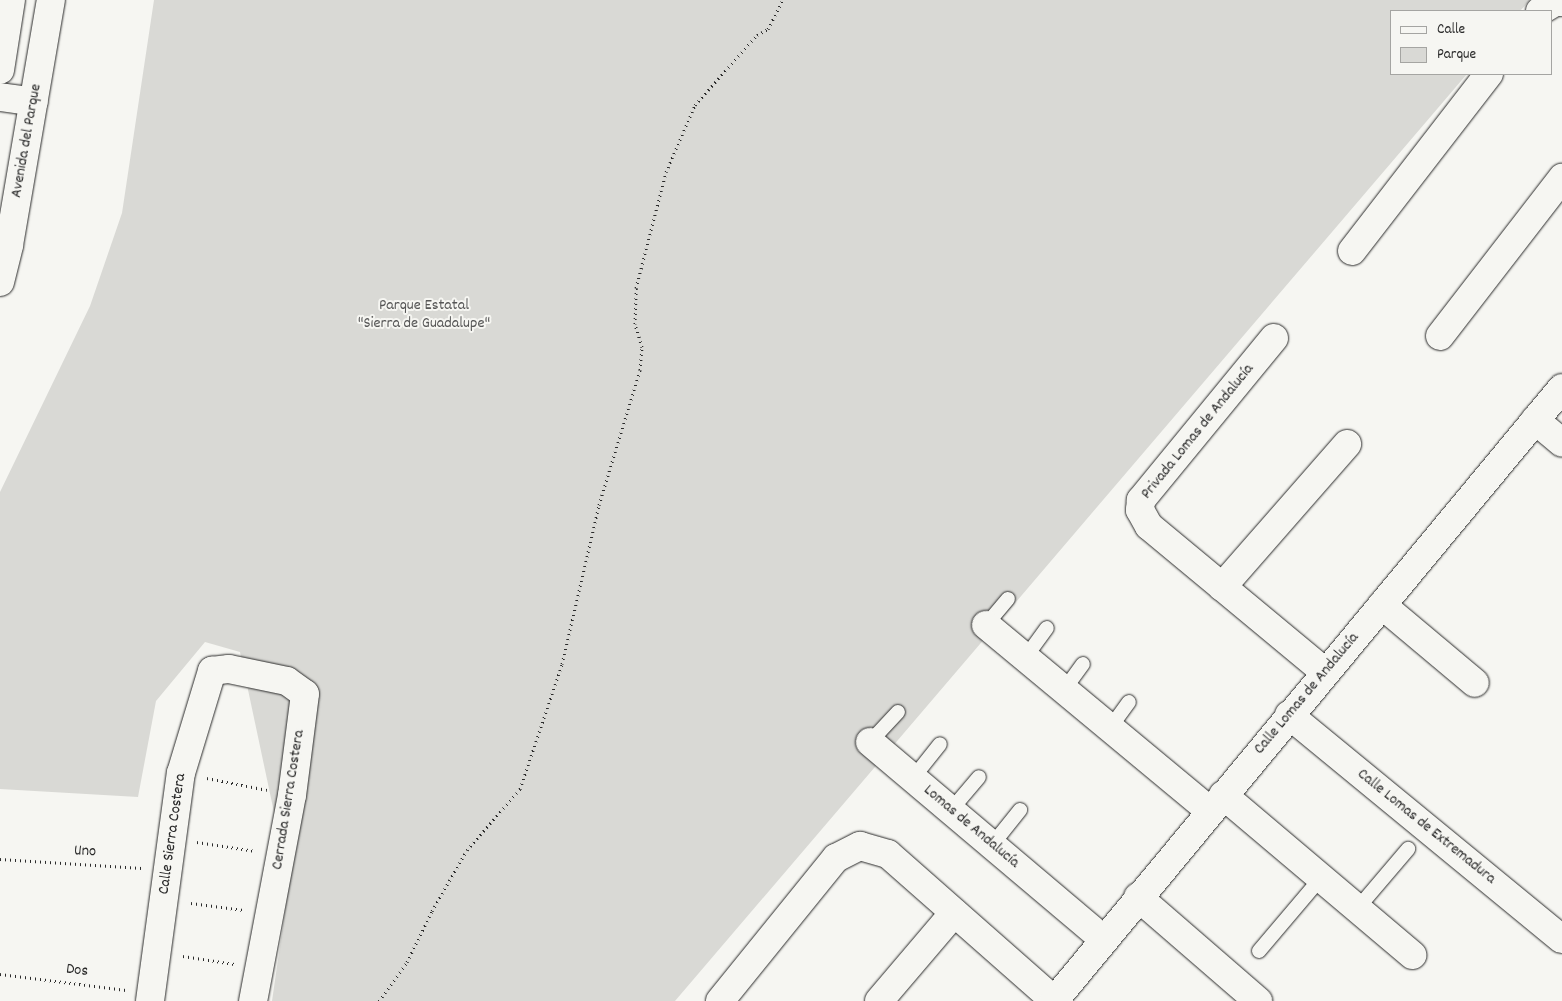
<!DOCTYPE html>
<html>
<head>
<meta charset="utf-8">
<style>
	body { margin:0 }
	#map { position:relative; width:1562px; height:1001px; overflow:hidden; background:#f6f6f2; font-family:Dekko,sans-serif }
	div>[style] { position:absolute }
	.green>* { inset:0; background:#d9d9d5 }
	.path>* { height:3px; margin-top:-1.5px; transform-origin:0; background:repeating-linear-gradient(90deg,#2b2b2b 0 1px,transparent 0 5px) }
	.roads { filter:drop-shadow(0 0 1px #2b2b2b) drop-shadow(0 0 1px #2b2b2b) }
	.service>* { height:14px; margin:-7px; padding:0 7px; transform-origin:7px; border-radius:7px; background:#f6f6f2 }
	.minor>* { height:28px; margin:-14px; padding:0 14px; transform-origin:14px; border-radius:14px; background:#f6f6f2 }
	.tertiary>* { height:28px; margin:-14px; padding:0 14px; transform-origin:14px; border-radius:14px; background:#f6f6f2 }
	span { translate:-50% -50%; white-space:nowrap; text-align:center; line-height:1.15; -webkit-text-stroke:4px #f6f6f2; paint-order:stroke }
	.street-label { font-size:16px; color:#2b2b2b }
	.park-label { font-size:16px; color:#565656 }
	.legend { position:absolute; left:1390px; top:10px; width:162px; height:65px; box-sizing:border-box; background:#f6f6f2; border:1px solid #a5a5a2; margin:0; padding:6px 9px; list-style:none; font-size:15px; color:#2b2b2b }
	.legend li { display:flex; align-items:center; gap:10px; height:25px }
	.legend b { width:25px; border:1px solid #a5a5a2 }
</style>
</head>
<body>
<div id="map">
	<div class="green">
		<div style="clip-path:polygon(154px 0,1530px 0,1520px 11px,1391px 11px,1391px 74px,1467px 74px,675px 1001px,272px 1001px,289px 883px,240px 652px,205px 642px,156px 701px,138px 797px,0 789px,0 492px,90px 306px,122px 213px)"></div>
	</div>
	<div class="path">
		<div style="left:207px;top:778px;width:61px;rotate:11.3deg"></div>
		<div style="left:197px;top:842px;width:59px;rotate:8.8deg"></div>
		<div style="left:0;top:859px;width:142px;rotate:3.6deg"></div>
		<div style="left:191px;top:903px;width:53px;rotate:7.5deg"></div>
		<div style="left:183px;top:956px;width:52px;rotate:8.9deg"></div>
		<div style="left:0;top:974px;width:127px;rotate:7.2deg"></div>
		<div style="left:379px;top:1001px;width:48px;rotate:-54.3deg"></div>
		<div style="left:407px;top:962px;width:57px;rotate:-63.9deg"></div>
		<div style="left:432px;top:911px;width:70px;rotate:-60.2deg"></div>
		<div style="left:467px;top:850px;width:81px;rotate:-49deg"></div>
		<div style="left:520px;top:789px;width:132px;rotate:-71.4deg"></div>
		<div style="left:562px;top:664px;width:163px;rotate:-76.9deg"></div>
		<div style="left:599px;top:505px;width:141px;rotate:-73.1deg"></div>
		<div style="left:640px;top:370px;width:23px;rotate:-85deg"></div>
		<div style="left:642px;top:347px;width:24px;rotate:-107deg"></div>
		<div style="left:635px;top:324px;width:36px;rotate:-88deg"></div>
		<div style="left:636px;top:288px;width:120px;rotate:-75.5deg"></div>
		<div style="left:666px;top:172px;width:73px;rotate:-66.6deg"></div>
		<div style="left:695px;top:105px;width:94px;rotate:-48.5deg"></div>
		<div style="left:757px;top:35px;width:13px;rotate:-29deg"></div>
		<div style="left:768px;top:29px;width:33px;rotate:-63deg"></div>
	</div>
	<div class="roads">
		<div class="service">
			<div style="left:986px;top:625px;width:34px;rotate:-50deg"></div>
			<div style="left:1025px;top:658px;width:37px;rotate:-54deg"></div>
			<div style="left:1064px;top:690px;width:32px;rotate:-54deg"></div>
			<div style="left:1110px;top:728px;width:32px;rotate:-54deg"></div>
			<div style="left:870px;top:742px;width:41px;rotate:-47deg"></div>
			<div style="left:913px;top:778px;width:43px;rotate:-51.5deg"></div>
			<div style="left:951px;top:810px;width:43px;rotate:-49.7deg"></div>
			<div style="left:992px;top:845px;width:45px;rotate:-51.3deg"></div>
			<div style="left:1357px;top:909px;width:79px;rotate:-49.6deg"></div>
			<div style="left:1259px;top:951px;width:96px;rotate:-49.7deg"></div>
		</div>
		<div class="minor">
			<div style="left:1540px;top:11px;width:17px;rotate:-31deg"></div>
			<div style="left:1555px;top:2px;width:7px"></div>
			<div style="left:1352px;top:251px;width:224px;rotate:-52.3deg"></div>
			<div style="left:1440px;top:336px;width:200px;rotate:-52.3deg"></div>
			<div style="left:1274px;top:338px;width:210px;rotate:129.4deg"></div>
			<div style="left:1141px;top:500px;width:10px;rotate:96deg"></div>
			<div style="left:1140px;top:510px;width:18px;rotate:61deg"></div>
			<div style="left:1149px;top:526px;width:229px;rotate:39.7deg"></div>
			<div style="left:1535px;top:420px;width:35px;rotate:40deg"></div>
			<div style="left:1222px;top:587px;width:190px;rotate:-48.8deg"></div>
			<div style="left:1382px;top:605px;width:121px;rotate:40deg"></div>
			<div style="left:986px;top:625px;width:291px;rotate:39.7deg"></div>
			<div style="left:1289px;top:715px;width:353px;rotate:39.4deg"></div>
			<div style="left:870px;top:742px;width:305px;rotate:40.2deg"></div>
			<div style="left:1223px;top:795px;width:248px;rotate:40.2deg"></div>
			<div style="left:1138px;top:897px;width:159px;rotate:40.9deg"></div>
			<div style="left:150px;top:1001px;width:230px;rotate:-82.3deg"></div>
			<div style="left:181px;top:773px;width:107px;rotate:-73.1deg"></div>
			<div style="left:212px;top:671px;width:17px;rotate:-7deg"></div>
			<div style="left:229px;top:669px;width:59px;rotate:11.7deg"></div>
			<div style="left:287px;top:681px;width:22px;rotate:36deg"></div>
			<div style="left:305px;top:694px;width:102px;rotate:97.3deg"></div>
			<div style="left:292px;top:795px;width:210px;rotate:100.7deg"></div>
			<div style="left:720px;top:1001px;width:184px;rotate:-51deg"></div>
			<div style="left:836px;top:858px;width:27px;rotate:-27deg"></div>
			<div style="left:860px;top:846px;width:29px;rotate:16deg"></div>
			<div style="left:888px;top:854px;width:222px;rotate:41.4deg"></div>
			<div style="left:879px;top:1001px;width:116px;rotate:-49.6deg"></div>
			<div style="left:1054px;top:1001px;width:796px;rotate:-50.35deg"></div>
		</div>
		<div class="tertiary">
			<div style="left:0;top:70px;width:71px;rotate:-81.1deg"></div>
			<div style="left:0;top:97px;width:34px;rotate:8deg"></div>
			<div style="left:0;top:282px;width:38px;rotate:-76deg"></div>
			<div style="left:9px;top:245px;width:249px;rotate:-80.3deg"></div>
		</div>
	</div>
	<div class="street-label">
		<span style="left:27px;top:141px;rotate:-80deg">Avenida del Parque</span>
		<span style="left:1198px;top:432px;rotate:-51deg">Privada Lomas de Andalucía</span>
		<span style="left:1307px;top:694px;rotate:-50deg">Calle Lomas de Andalucía</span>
		<span style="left:289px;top:800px;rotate:-81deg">Cerrada Sierra Costera</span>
		<span style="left:971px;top:827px;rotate:40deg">Lomas de Andalucía</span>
		<span style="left:1426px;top:827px;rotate:39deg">Calle Lomas de Extremadura</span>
		<span style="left:173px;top:834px;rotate:-82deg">Calle Sierra Costera</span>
		<span style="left:85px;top:852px;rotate:3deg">Uno</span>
		<span style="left:77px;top:971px;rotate:7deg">Dos</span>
	</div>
	<div class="park-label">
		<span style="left:424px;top:315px">Parque Estatal<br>"Sierra de Guadalupe"</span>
	</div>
	<ul class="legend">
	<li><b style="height:6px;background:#f6f6f2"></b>Calle</li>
	<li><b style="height:14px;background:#d9d9d5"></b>Parque</li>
	</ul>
</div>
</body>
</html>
